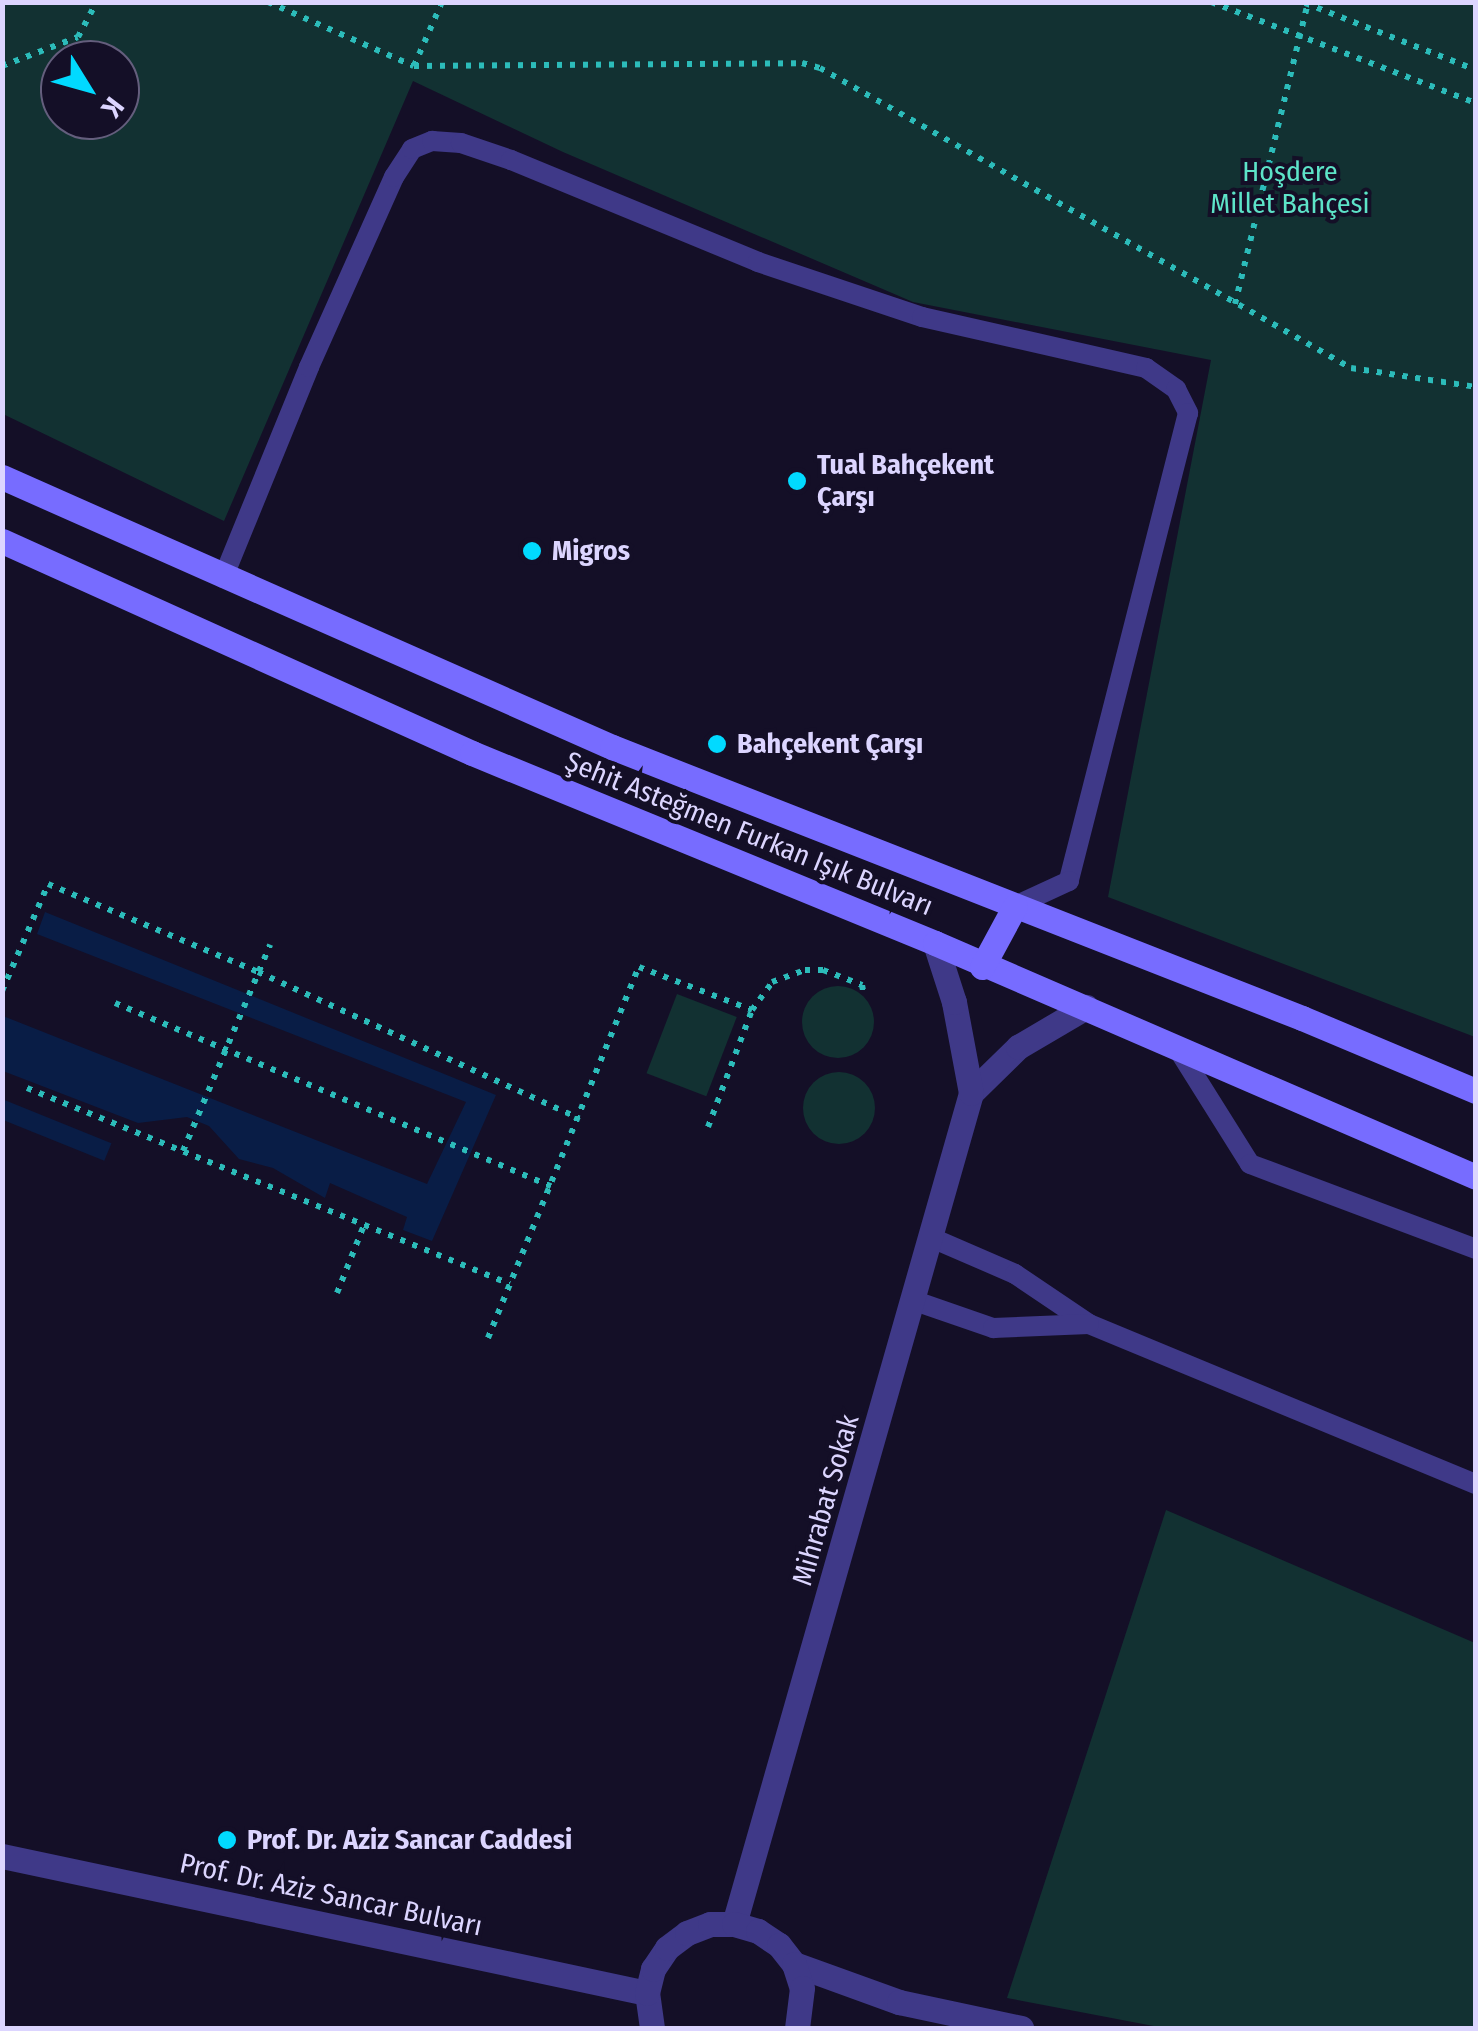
<!DOCTYPE html>
<html>
<head>
<meta charset="utf-8">
<style>
	body { margin:0 }
	#map { position:relative; width:1478px; height:2031px; overflow:hidden; background:#140f27; font-family:"Fira Sans Condensed",sans-serif }
	div>[style] { position:absolute }
	.green>* { inset:0; background:#123132; transform-origin:0 0 }
	.round { border-radius:50% }
	.water>* { inset:0; background:#091d46; transform-origin:0 0 }
	.path>* { height:6px; margin-top:-3px; transform-origin:0; background:repeating-linear-gradient(90deg,#2cbcba 0 5px,transparent 0 13px) }
	.service>* { height:20px; margin:-10px; padding:0 10px; transform-origin:10px; border-radius:10px; background:#3f3988 }
	.minor>* { height:25px; margin:-12.5px; padding:0 12.5px; transform-origin:12.5px; border-radius:12.5px; background:#3f3988 }
	.tertiary>* { height:25px; margin:-12.5px; padding:0 12.5px; transform-origin:12.5px; border-radius:12.5px; background:#3f3988 }
	.secondary>* { height:25px; margin:-12.5px; padding:0 12.5px; transform-origin:12.5px; border-radius:12.5px; background:#776cff }
	.dots>* { width:28px; height:28px; translate:-50% -50%; box-sizing:border-box; border:5px solid #140f27; border-radius:50% }
	span { translate:-50% -50%; white-space:nowrap; text-align:center; line-height:1.15; -webkit-text-stroke:8px #140f27; paint-order:stroke }
	.park-label { font-size:28px; color:#5de3c8 }
	.poi-label { font-size:28px; color:#dcd5ff; font-weight:700 }
	.left { translate:0 -50%; text-align:left }
	.street-label { font-size:28px; color:#dcd5ff }
	.frame { position:absolute; inset:0; border:5px solid #dcd5ff; pointer-events:none }
	.north { position:absolute; left:40px; top:40px; width:100px; height:100px; box-sizing:border-box; background:#140f27; border:2px solid #645e7d; border-radius:50%; rotate:127deg; font-size:28px; font-weight:700; line-height:40px; text-align:center; color:#dcd5ff }
	.north::after { content:''; display:block; margin:auto; width:35px; height:45px; background:#01daff; clip-path:polygon(50% 0,100% 100%,50% 72%,0 100%) }
</style>
</head>
<body>
<div id="map">
	<div class="green">
		<div style="clip-path:polygon(evenodd,2px 3px,1475px 3px,1475px 1037px,1108px 897px,1211px 360px,913px 302px,563px 152px,413px 81px,224px 521px,3px 414px,2px 3px,60px 60px,120px 60px,120px 120px,60px 120px,60px 60px)"></div>
		<div class="round" style="left:802px;top:986px;width:72px;height:72px"></div>
		<div style="left:677px;top:994px;width:64px;height:85px;rotate:21deg"></div>
		<div class="round" style="left:803px;top:1072px;width:72px;height:72px"></div>
		<div style="clip-path:polygon(1166px 1510px,1475px 1643px,1475px 2028px,1164px 2028px,1007px 1998px)"></div>
	</div>
	<div class="water">
		<div style="clip-path:polygon(45px 912px,496px 1095px,432px 1241px,403px 1230px,407px 1217px,330px 1183px,325px 1198px,273px 1168px,239px 1159px,209px 1126px,187px 1117px,138px 1123px,3px 1071px,3px 1016px,427px 1184px,466px 1102px,37px 934px)"></div>
		<div style="left:2px;top:1099px;width:118px;height:19px;rotate:22deg"></div>
	</div>
	<div class="path">
		<div style="left:268px;top:2px;width:159px;rotate:23.7deg"></div>
		<div style="left:414px;top:66px;width:388px;rotate:-0.4deg"></div>
		<div style="left:802px;top:63px;width:19px;rotate:16deg"></div>
		<div style="left:820px;top:68px;width:610px;rotate:29.47deg"></div>
		<div style="left:1351px;top:368px;width:126px;rotate:8.6deg"></div>
		<div style="left:1211px;top:2px;width:284px;rotate:20.9deg"></div>
		<div style="left:1305px;top:3px;width:184px;rotate:21.4deg"></div>
		<div style="left:2px;top:66px;width:81px;rotate:-20.9deg"></div>
		<div style="left:78px;top:37px;width:40px;rotate:-62deg"></div>
		<div style="left:414px;top:66px;width:70px;rotate:-66.4deg"></div>
		<div style="left:1235px;top:304px;width:311px;rotate:-76.4deg"></div>
		<div style="left:2px;top:991px;width:116px;rotate:-66.7deg"></div>
		<div style="left:48px;top:884px;width:228px;rotate:22.7deg"></div>
		<div style="left:258px;top:972px;width:353px;rotate:24.5deg"></div>
		<div style="left:115px;top:1003px;width:473px;rotate:22.8deg"></div>
		<div style="left:27px;top:1088px;width:521px;rotate:22.09deg"></div>
		<div style="left:708px;top:1127px;width:125px;rotate:-69.4deg"></div>
		<div style="left:752px;top:1010px;width:34px;rotate:-54deg"></div>
		<div style="left:772px;top:982px;width:35px;rotate:-20deg"></div>
		<div style="left:805px;top:970px;width:18px"></div>
		<div style="left:823px;top:970px;width:42px;rotate:21deg"></div>
		<div style="left:862px;top:985px;width:10px;rotate:79deg"></div>
		<div style="left:183px;top:1151px;width:224px;rotate:-67.1deg"></div>
		<div style="left:337px;top:1293px;width:73px;rotate:-68.3deg"></div>
		<div style="left:488px;top:1338px;width:401px;rotate:-67.9deg"></div>
		<div style="left:639px;top:967px;width:121px;rotate:20.8deg"></div>
	</div>
	<div class="service">
		<div style="left:223px;top:578px;width:228px;rotate:-67.8deg"></div>
		<div style="left:309px;top:367px;width:208px;rotate:-65.9deg"></div>
		<div style="left:394px;top:177px;width:33px;rotate:-57deg"></div>
		<div style="left:412px;top:149px;width:22px;rotate:-22deg"></div>
		<div style="left:432px;top:141px;width:29px;rotate:4deg"></div>
		<div style="left:461px;top:143px;width:53px;rotate:18.8deg"></div>
		<div style="left:511px;top:160px;width:267px;rotate:22.4deg"></div>
		<div style="left:758px;top:262px;width:173px;rotate:18.5deg"></div>
		<div style="left:922px;top:317px;width:230px;rotate:12.8deg"></div>
		<div style="left:1146px;top:368px;width:37px;rotate:35deg"></div>
		<div style="left:1176px;top:389px;width:27px;rotate:63deg"></div>
		<div style="left:1188px;top:413px;width:483px;rotate:104.3deg"></div>
		<div style="left:1069px;top:881px;width:60px;rotate:155.2deg"></div>
		<div style="left:1176px;top:1046px;width:139px;rotate:57.9deg"></div>
		<div style="left:1250px;top:1164px;width:241px;rotate:20.6deg"></div>
		<div style="left:932px;top:1238px;width:90px;rotate:23.4deg"></div>
		<div style="left:1015px;top:1274px;width:89px;rotate:34deg"></div>
		<div style="left:1089px;top:1324px;width:419px;rotate:22.5deg"></div>
		<div style="left:915px;top:1301px;width:83px;rotate:19.1deg"></div>
		<div style="left:993px;top:1328px;width:96px;rotate:-2.4deg"></div>
	</div>
	<div class="minor">
		<div style="left:971px;top:1093px;width:66px;rotate:-44.4deg"></div>
		<div style="left:1018px;top:1047px;width:79px;rotate:-30.5deg"></div>
		<div style="left:734px;top:1924px;width:864px;rotate:-74.08deg"></div>
		<div style="left:971px;top:1093px;width:93px;rotate:-100.6deg"></div>
		<div style="left:954px;top:1002px;width:62px;rotate:-107.9deg"></div>
	</div>
	<div class="tertiary">
		<div style="left:2px;top:1856px;width:659px;rotate:11.99deg"></div>
		<div style="left:794px;top:1964px;width:112px;rotate:19.9deg"></div>
		<div style="left:899px;top:2002px;width:125px;rotate:12deg"></div>
		<div style="left:652px;top:2028px;width:35px;rotate:-98deg"></div>
		<div style="left:647px;top:1993px;width:25px;rotate:-76deg"></div>
		<div style="left:653px;top:1969px;width:25px;rotate:-56deg"></div>
		<div style="left:667px;top:1948px;width:25px;rotate:-37deg"></div>
		<div style="left:687px;top:1933px;width:25px;rotate:-21deg"></div>
		<div style="left:710px;top:1924px;width:24px"></div>
		<div style="left:734px;top:1924px;width:25px;rotate:16deg"></div>
		<div style="left:758px;top:1931px;width:25px;rotate:34deg"></div>
		<div style="left:779px;top:1945px;width:24px;rotate:52deg"></div>
		<div style="left:794px;top:1964px;width:25px;rotate:72deg"></div>
		<div style="left:802px;top:1988px;width:40px;rotate:97.1deg"></div>
	</div>
	<div class="secondary">
		<div style="left:2px;top:477px;width:667px;rotate:23.88deg"></div>
		<div style="left:612px;top:747px;width:741px;rotate:21.44deg"></div>
		<div style="left:1302px;top:1018px;width:189px;rotate:22.8deg"></div>
		<div style="left:2px;top:541px;width:516px;rotate:24.28deg"></div>
		<div style="left:472px;top:753px;width:500px;rotate:22.31deg"></div>
		<div style="left:935px;top:943px;width:589px;rotate:23.39deg"></div>
		<div style="left:982px;top:967px;width:69px;rotate:-61.6deg"></div>
	</div>
	<div class="dots">
		<div style="left:797px;top:481px;background:#01daff"></div>
		<div style="left:532px;top:551px;background:#01daff"></div>
		<div style="left:717px;top:744px;background:#01daff"></div>
		<div style="left:227px;top:1840px;background:#01daff"></div>
	</div>
	<div class="park-label">
		<span style="left:1290px;top:188px">Hoşdere<br>Millet Bahçesi</span>
	</div>
	<div class="poi-label">
		<span class="left" style="left:817px;top:481px">Tual Bahçekent<br>Çarşı</span>
		<span class="left" style="left:552px;top:551px">Migros</span>
		<span class="left" style="left:737px;top:744px">Bahçekent Çarşı</span>
		<span class="left" style="left:247px;top:1840px">Prof. Dr. Aziz Sancar Caddesi</span>
	</div>
	<div class="street-label">
		<span style="left:749px;top:834px;rotate:22deg">Şehit Asteğmen Furkan Işık Bulvarı</span>
		<span style="left:826px;top:1500px;rotate:-74deg">Mihrabat Sokak</span>
		<span style="left:331px;top:1895px;rotate:12deg">Prof. Dr. Aziz Sancar Bulvarı</span>
	</div>
	<div class="frame"></div>
	<div class="north">K</div>
</div>
</body>
</html>
